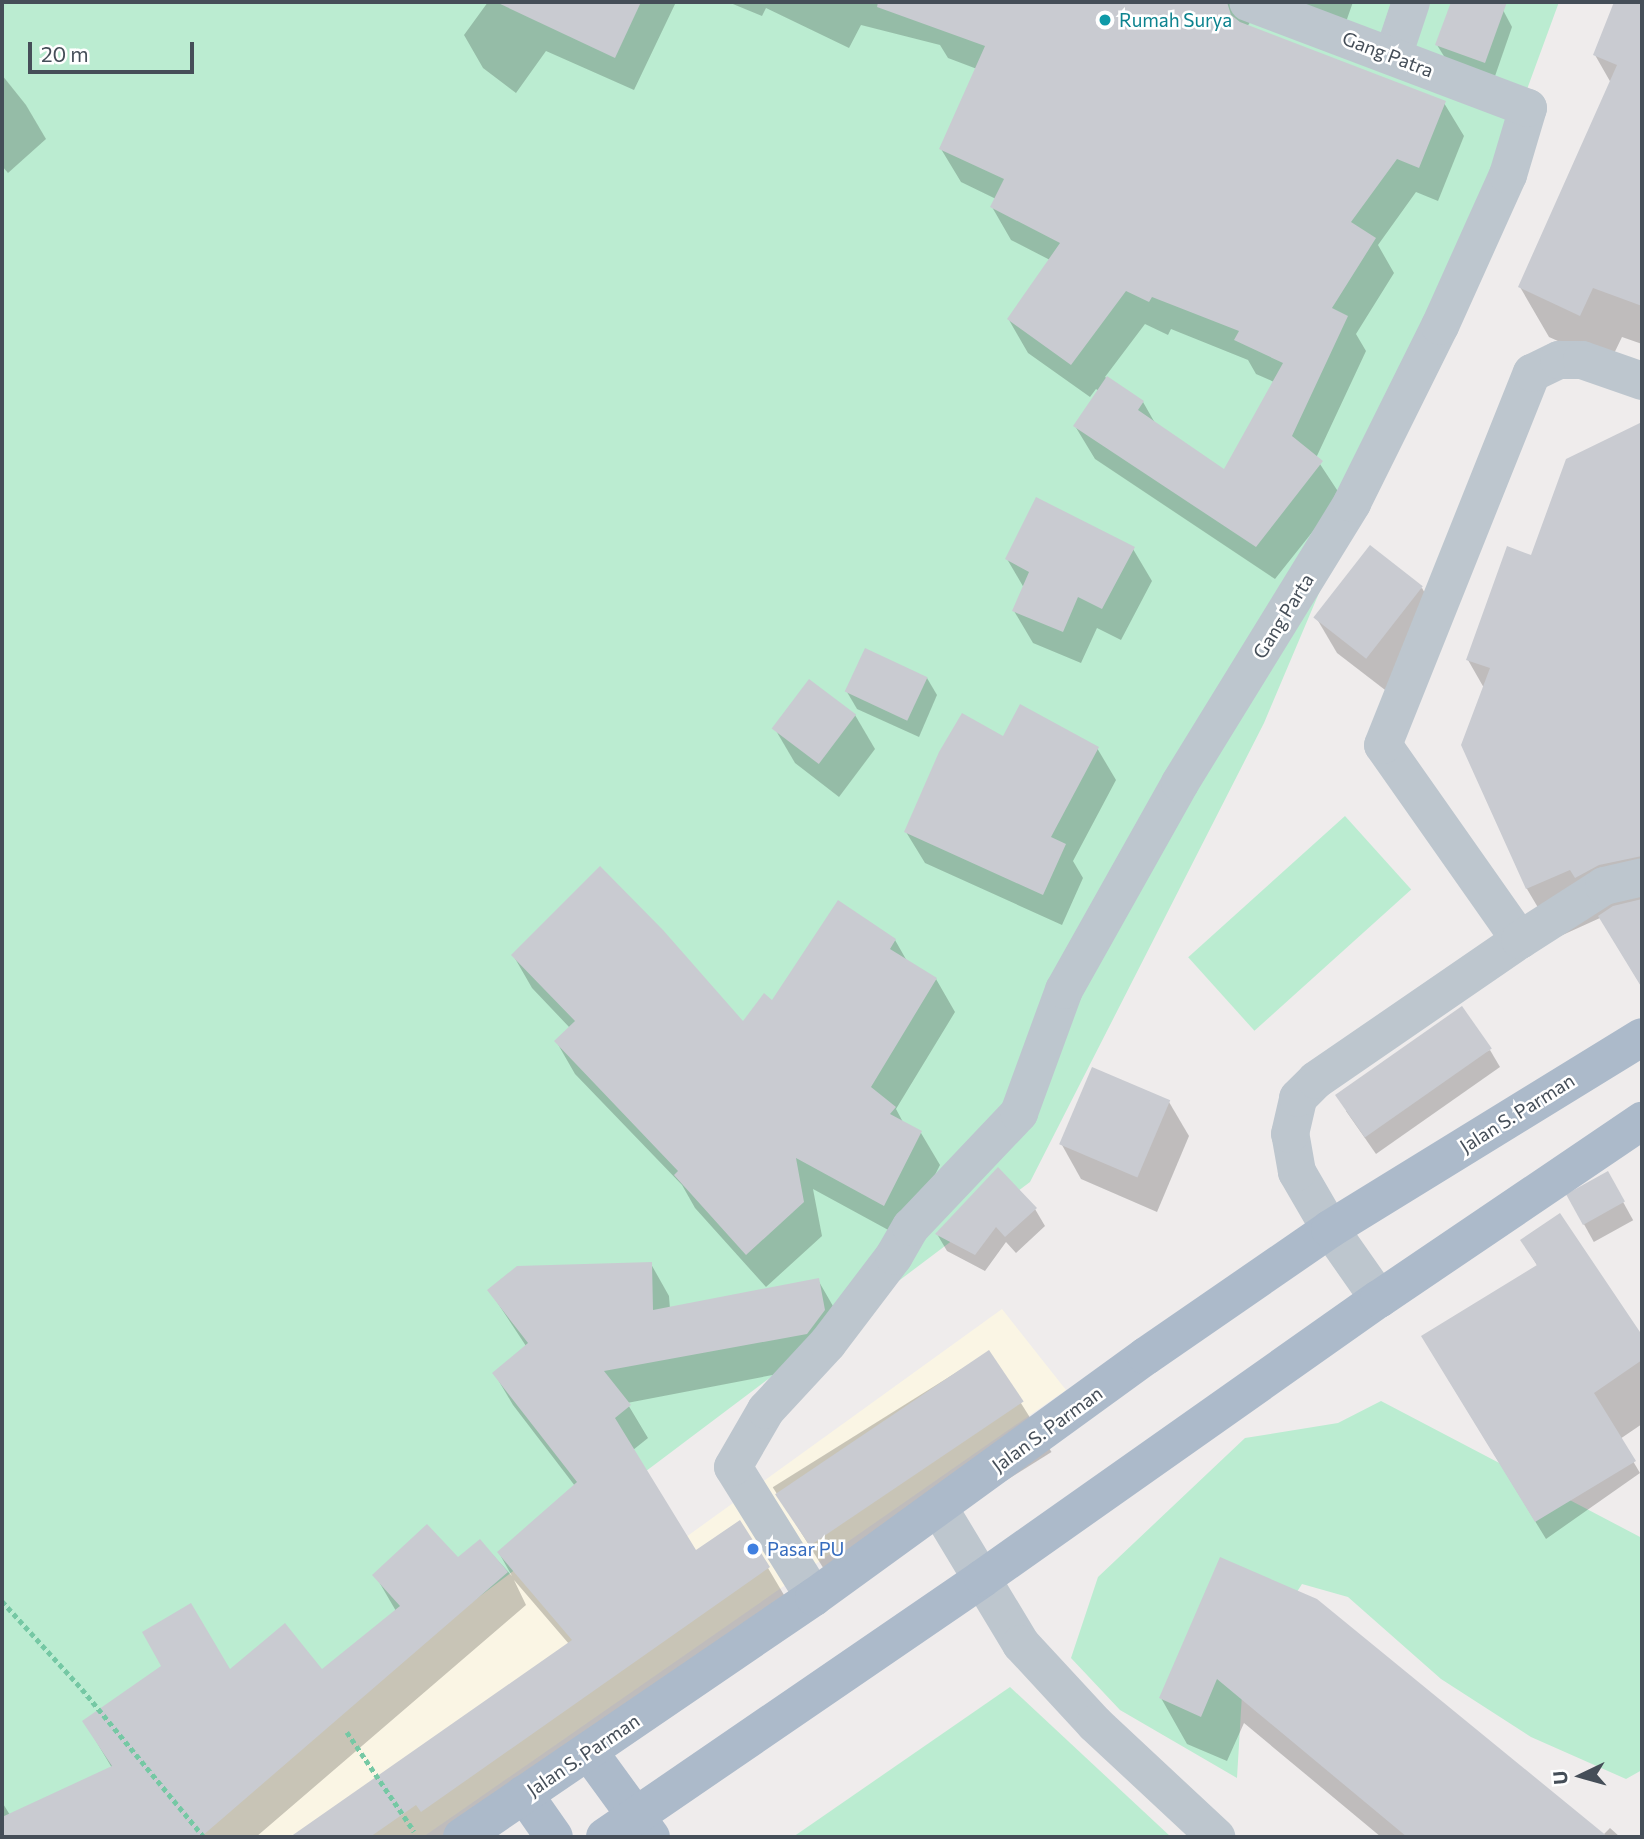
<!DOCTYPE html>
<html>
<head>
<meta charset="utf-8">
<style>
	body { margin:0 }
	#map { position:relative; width:1644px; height:1839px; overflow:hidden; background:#efecec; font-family:Commissioner,sans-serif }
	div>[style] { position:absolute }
	.commercial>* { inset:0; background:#faf5e4 }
	.green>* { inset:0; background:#bbecd1; transform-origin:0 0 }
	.shadow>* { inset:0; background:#0003; transform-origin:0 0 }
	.building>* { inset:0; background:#c9cbd1; transform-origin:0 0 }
	.path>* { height:4.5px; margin-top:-2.25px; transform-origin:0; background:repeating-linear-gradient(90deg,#75c8a4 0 5px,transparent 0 8.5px) }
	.minor>* { height:38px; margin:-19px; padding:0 19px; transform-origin:19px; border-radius:19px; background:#bdc6ce }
	.major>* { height:38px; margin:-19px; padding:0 19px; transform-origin:19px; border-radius:19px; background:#acbaca }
	.dots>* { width:19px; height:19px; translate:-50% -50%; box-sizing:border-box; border:4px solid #fff; border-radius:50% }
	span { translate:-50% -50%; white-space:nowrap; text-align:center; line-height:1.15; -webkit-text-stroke:5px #fff; paint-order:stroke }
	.culture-label { font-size:19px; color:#0d838f }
	.left { translate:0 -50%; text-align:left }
	.street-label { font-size:19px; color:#454e58 }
	.shop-label { font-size:19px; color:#366cbe }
	.frame { position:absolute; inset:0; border:4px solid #454e58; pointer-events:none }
	.north { position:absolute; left:1546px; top:1741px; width:70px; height:70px; -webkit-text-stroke:5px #fff; paint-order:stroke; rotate:265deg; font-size:19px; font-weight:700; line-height:28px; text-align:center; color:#454e58 }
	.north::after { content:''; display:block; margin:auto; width:24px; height:32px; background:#454e58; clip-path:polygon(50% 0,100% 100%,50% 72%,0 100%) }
	.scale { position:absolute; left:28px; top:42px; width:166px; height:32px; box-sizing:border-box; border:4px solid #454e58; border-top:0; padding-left:9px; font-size:21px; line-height:24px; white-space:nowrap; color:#454e58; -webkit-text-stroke:5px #fff; paint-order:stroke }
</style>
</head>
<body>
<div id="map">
	<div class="commercial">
		<div style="clip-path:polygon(1002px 1309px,1066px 1390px,423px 1837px,7px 1837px,474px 1478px,571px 1620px)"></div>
	</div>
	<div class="green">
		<div style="clip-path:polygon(2px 2px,1559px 2px,1401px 433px,1355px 508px,1264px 723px,1030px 1182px,160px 1837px,2px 1837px)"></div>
		<div style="left:1345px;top:816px;width:99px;height:211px;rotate:48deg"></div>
		<div style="clip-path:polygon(1381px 1401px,1642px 1538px,1642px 1770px,1626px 1779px,1531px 1737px,1441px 1679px,1348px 1597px,1302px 1584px,1243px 1677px,1237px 1778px,1120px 1710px,1071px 1658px,1098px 1577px,1245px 1438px,1338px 1423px)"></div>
		<div style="clip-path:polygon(1010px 1687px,1171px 1837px,793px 1837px)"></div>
	</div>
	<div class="shadow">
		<div style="clip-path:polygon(488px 2px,676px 2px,634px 90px,546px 51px,516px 93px,483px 68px,464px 35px)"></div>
		<div style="clip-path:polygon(evenodd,728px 2px,1353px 2px,1340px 39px,1252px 19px,1247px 27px,1444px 103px,1464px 136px,1438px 201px,1416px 192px,1378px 245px,1394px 273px,1356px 334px,1366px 351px,1316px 458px,1341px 496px,1275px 579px,1095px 459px,1075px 426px,1099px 391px,1096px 389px,1090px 397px,1028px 353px,1009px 320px,1050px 260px,1011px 240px,992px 207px,996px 199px,961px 182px,941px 149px,977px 69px,948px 58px,940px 45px,861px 25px,849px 48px,766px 8px,762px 16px,728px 2px,1145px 324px,1168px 335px,1171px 329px,1248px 360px,1256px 374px,1274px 382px,1225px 472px,1155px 423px,1143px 402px,1105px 377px,1145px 324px)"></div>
		<div style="clip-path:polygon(1452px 2px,1479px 2px,1503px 10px,1512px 27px,1494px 79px,1447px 61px,1437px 45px)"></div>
		<div style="clip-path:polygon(1611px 13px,1642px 25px,1642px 344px,1622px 337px,1609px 364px,1549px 337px,1520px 287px,1611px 83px,1595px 55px)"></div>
		<div style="clip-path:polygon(2px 75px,26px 105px,46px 139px,8px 173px,2px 166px)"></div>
		<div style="clip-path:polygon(1642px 423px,1642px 899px,1640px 901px,1642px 987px,1600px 918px,1556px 938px,1527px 889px,1463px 745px,1484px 688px,1468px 660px,1532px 557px,1568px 460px)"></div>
		<div style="clip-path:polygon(1133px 549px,1152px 581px,1121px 640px,1097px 628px,1081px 663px,1033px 643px,1014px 611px,1024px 588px,1007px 559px)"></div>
		<div style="clip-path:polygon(1422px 588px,1441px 622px,1389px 693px,1337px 653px,1317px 619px)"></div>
		<div style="clip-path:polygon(927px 678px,937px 695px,919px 737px,857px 709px,847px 692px)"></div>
		<div style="clip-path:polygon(855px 715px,875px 749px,839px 797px,795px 763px,775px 729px)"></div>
		<div style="clip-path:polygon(1004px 739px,1097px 748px,1116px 780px,1073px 861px,1083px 878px,1062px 925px,925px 863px,906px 832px)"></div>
		<div style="clip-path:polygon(895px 940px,907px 961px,936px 979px,955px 1012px,896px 1109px,904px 1124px,921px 1133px,940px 1165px,903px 1238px,813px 1189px,822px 1236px,766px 1287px,695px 1208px,682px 1185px,575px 1074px,556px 1041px,570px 1028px,532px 988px,513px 955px,743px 1023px,773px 1002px)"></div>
		<div style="clip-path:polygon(1490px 1050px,1500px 1067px,1376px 1154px,1346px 1111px)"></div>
		<div style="clip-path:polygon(1169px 1102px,1189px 1136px,1157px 1212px,1081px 1179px,1062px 1145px)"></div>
		<div style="left:1607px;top:1173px;width:54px;height:45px;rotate:61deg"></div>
		<div style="clip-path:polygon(1035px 1209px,1045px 1226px,1016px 1253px,1006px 1242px,985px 1271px,947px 1251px,937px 1234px)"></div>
		<div style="clip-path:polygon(1560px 1216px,1642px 1338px,1642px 1424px,1620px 1439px,1640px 1473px,1546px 1539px,1450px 1382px,1538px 1267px,1523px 1241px)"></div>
		<div style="clip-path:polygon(651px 1264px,669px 1296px,670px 1309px,818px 1280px,837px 1313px,825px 1365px,627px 1403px,648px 1438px,633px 1450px,695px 1552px,768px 1568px,787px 1600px,449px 1837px,293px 1837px,569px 1644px,514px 1580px,526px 1605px,256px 1837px,2px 1837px,2px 1802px,10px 1815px,112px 1768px,84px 1721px,229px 1671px,321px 1671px,396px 1611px,375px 1575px,458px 1560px,480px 1541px,512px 1576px,499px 1553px,575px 1486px,513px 1405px,494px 1373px,526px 1346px,489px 1290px)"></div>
		<div style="left:989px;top:1352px;width:118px;height:255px;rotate:58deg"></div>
		<div style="clip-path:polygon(1221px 1559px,1603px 1835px,1610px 1828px,1620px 1837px,1381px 1837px,1244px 1723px,1227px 1761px,1187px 1744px,1161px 1698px)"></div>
	</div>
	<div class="building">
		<div style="clip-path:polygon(496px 2px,641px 2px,615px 58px)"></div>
		<div style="clip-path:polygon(878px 2px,1227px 2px,1231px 15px,1240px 22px,1446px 101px,1419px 168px,1397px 159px,1351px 222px,1376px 238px,1332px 308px,1348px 316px,1292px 436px,1323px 461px,1256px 547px,1073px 426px,1107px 376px,1144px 401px,1138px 410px,1224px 469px,1283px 363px,1234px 340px,1239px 331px,1152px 297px,1149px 302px,1126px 291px,1071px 365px,1007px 319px,1060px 243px,990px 207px,1004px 179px,939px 149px,985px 46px,877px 7px)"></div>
		<div style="clip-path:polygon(1451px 2px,1507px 2px,1485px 63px,1435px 45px)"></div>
		<div style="clip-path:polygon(1614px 2px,1642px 2px,1642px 306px,1593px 288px,1580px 316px,1518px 287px,1617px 65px,1593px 55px)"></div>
		<div style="clip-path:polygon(1642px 422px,1642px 856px,1599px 865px,1575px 878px,1570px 870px,1526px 889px,1461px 745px,1490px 668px,1466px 660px,1507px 546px,1531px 555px,1566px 459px)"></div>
		<div style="clip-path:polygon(1036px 497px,1135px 547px,1102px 609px,1078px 597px,1063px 632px,1012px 611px,1029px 572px,1005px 559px)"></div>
		<div style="left:1370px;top:545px;width:67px;height:92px;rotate:38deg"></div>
		<div style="left:865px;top:648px;width:69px;height:48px;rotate:25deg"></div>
		<div style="left:809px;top:679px;width:59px;height:62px;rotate:37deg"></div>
		<div style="clip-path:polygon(1020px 704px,1099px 747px,1051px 837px,1066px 844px,1043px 895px,904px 832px,939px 752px,962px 713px,1003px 736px)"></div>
		<div style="clip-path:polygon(600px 866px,663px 930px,743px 1021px,764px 993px,772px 1000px,838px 900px,896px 939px,890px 949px,937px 978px,871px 1087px,896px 1107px,890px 1114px,922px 1131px,884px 1206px,796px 1158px,804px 1202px,746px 1255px,674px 1175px,678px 1171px,554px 1041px,575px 1021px,511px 955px)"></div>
		<div style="clip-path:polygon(1642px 899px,1642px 988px,1598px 916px,1613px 906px)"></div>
		<div style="left:1462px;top:1006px;width:52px;height:155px;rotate:55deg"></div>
		<div style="left:1092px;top:1067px;width:85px;height:84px;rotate:23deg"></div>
		<div style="clip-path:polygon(998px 1167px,1037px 1208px,1005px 1237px,996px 1227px,975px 1255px,935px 1234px)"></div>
		<div style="left:1608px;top:1171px;width:35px;height:48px;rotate:61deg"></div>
		<div style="clip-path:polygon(1560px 1213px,1642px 1335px,1642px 1360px,1594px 1393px,1636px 1461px,1535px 1522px,1421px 1336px,1537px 1265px,1520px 1240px)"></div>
		<div style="clip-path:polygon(652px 1262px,653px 1310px,819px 1278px,825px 1310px,807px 1334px,604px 1371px,631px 1405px,615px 1418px,696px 1550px,740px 1520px,770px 1567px,421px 1812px,416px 1805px,370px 1837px,290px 1837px,572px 1640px,497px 1552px,577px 1482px,492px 1373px,528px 1343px,487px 1290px,517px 1266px)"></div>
		<div style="left:989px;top:1350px;width:62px;height:258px;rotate:56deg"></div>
		<div style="clip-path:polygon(427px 1524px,458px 1557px,480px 1539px,508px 1572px,201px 1837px,2px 1837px,2px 1817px,112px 1766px,82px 1721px,161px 1666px,142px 1632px,191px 1603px,230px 1669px,285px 1623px,322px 1669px,400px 1606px,372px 1575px)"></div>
		<div style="clip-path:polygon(1220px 1557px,1317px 1599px,1608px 1837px,1407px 1837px,1217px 1679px,1201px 1717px,1159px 1698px)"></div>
	</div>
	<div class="path">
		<div style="left:2px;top:1601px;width:119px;rotate:47.7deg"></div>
		<div style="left:82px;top:1689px;width:192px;rotate:50.5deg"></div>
		<div style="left:347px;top:1732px;width:120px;rotate:55.9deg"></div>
	</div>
	<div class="minor">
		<div style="left:1393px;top:56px;width:57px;rotate:-71.6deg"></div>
		<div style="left:1520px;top:940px;width:238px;rotate:-125.1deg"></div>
		<div style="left:1383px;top:745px;width:401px;rotate:-68.2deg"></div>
		<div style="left:1532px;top:373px;width:30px;rotate:-26deg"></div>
		<div style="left:1559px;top:360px;width:23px"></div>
		<div style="left:1582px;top:360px;width:64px;rotate:19.3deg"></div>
		<div style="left:1379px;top:1299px;width:85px;rotate:-125deg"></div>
		<div style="left:1330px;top:1229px;width:66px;rotate:-120.1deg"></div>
		<div style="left:1297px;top:1172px;width:39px;rotate:-100deg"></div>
		<div style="left:1290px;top:1134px;width:37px;rotate:-77deg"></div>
		<div style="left:1298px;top:1098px;width:25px;rotate:-45deg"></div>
		<div style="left:1316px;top:1080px;width:247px;rotate:-34.5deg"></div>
		<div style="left:1520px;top:940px;width:100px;rotate:-32.7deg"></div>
		<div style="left:1604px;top:886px;width:39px;rotate:-13deg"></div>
		<div style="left:939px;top:1508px;width:159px;rotate:58.9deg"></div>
		<div style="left:1021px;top:1644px;width:109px;rotate:47.2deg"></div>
		<div style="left:1095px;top:1724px;width:166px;rotate:43deg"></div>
		<div style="left:814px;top:1597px;width:153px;rotate:-121.9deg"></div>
		<div style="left:733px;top:1467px;width:66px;rotate:-59.9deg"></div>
		<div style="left:766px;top:1410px;width:91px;rotate:-47.2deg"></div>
		<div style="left:828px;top:1343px;width:109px;rotate:-52.8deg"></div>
		<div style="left:894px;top:1256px;width:34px;rotate:-60deg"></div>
		<div style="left:911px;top:1227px;width:157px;rotate:-46.5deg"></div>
		<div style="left:1019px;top:1113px;width:131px;rotate:-69.9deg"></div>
		<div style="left:1064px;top:990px;width:237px;rotate:-60.7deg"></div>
		<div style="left:1180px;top:783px;width:329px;rotate:-58.4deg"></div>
		<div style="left:1352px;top:503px;width:198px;rotate:-63.6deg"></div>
		<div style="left:1440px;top:326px;width:166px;rotate:-65.8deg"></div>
		<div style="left:1508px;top:175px;width:70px;rotate:-73.4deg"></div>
		<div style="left:1528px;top:108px;width:299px;rotate:-159.3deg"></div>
	</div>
	<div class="major">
		<div style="left:589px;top:1752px;width:105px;rotate:53.9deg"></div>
		<div style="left:524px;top:1794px;width:52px;rotate:55.1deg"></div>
		<div style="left:462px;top:1837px;width:426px;rotate:-34.3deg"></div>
		<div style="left:814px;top:1597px;width:410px;rotate:-36deg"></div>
		<div style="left:1146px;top:1356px;width:224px;rotate:-34.6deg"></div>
		<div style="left:1330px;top:1229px;width:366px;rotate:-31.6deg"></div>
		<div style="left:605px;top:1837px;width:458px;rotate:-34.4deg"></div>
		<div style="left:983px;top:1578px;width:484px;rotate:-35.2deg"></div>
		<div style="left:1379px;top:1299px;width:318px;rotate:-34.1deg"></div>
	</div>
	<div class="dots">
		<div style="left:1105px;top:20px;background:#0f9aa8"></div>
		<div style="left:753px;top:1549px;background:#3f7fe0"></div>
	</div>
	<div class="culture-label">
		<span class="left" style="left:1119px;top:20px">Rumah Surya</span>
	</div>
	<div class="street-label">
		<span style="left:1388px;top:54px;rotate:21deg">Gang Patra</span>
		<span style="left:1283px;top:616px;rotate:-58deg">Gang Parta</span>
		<span style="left:1517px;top:1113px;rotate:-32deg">Jalan S. Parman</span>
		<span style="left:1047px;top:1429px;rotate:-36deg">Jalan S. Parman</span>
		<span style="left:583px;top:1755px;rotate:-34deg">Jalan S. Parman</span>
	</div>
	<div class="shop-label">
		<span class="left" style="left:767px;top:1549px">Pasar PU</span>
	</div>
	<div class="frame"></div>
	<div class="north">U</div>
	<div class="scale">20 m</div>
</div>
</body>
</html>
